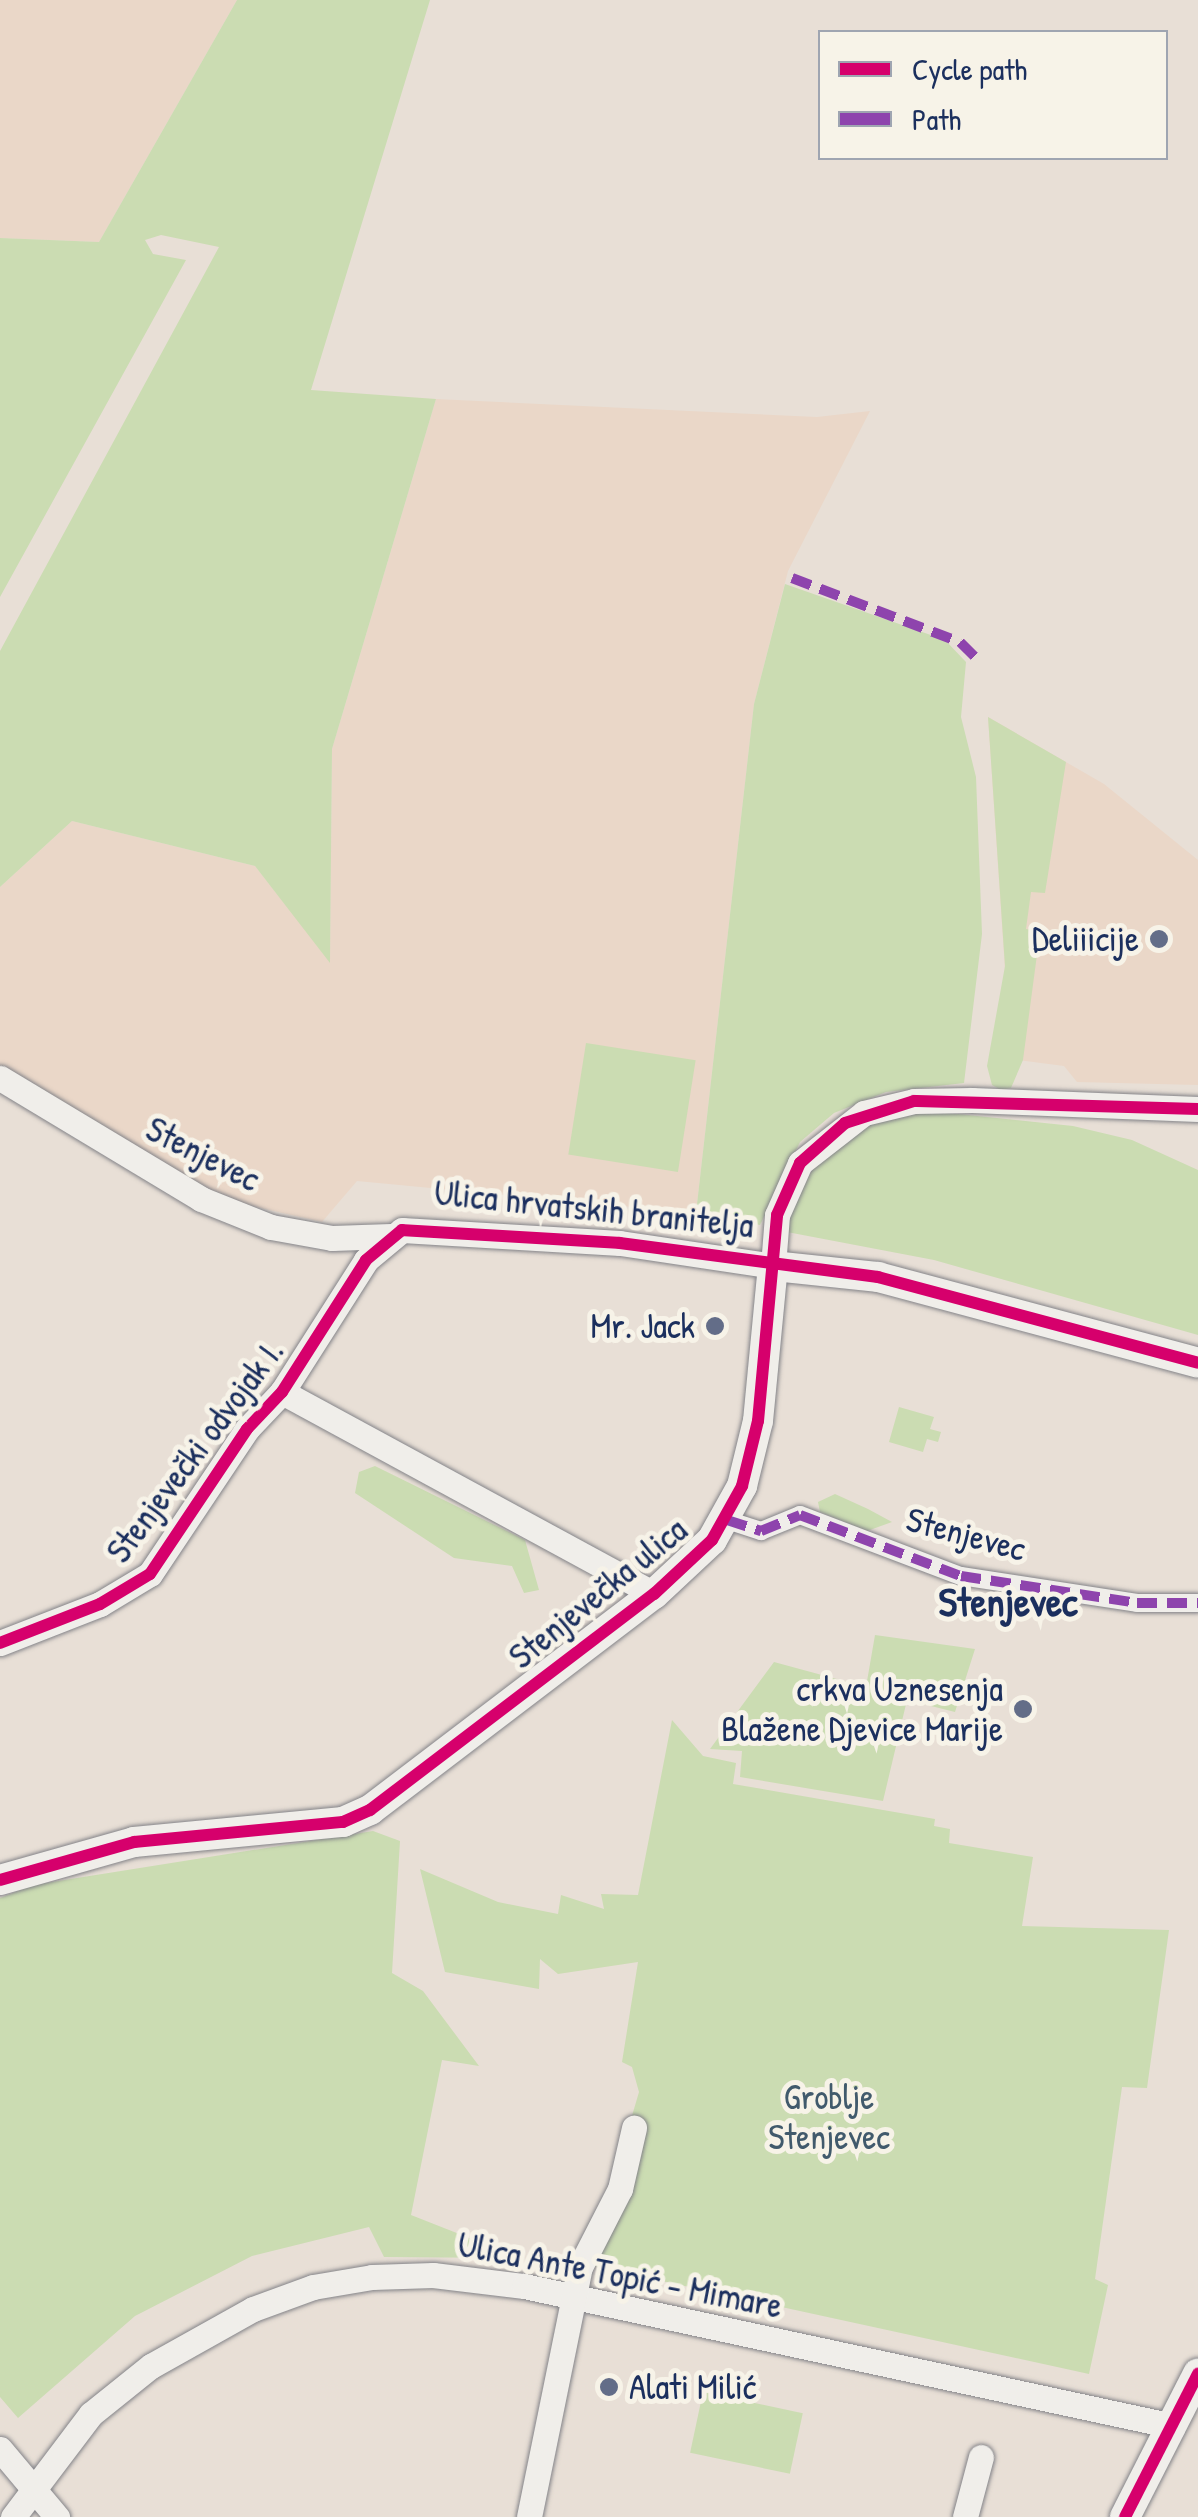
<!DOCTYPE html>
<html>
<head>
<meta charset="utf-8">
<style>
	body { margin:0 }
	#map { position:relative; width:1198px; height:2517px; overflow:hidden; background:#e8dfd6; font-family:"Patrick Hand",sans-serif }
	div>[style] { position:absolute }
	.built>* { inset:0; background:#ead7c8 }
	.green>* { inset:0; background:#cbdcb2; transform-origin:0 0 }
	.roads { filter:drop-shadow(0 0 2px #838388) drop-shadow(0 0 2px #838388) }
	.pedestrian>* { height:18px; margin:-9px; padding:0 9px; transform-origin:9px; border-radius:9px; background:#f0eeea }
	.minor>* { height:25px; margin:-12.5px; padding:0 12.5px; transform-origin:12.5px; border-radius:12.5px; background:#f0eeea }
	.tertiary>* { height:30px; margin:-15px; padding:0 15px; transform-origin:15px; border-radius:15px; background:#f0eeea }
	.quiet>* { height:10px; margin-top:-5px; transform-origin:0; background:repeating-linear-gradient(90deg,#8e44ad 0 20px,transparent 0 30px) }
	.cycleway>* { height:12px; margin:-6px; padding:0 6px; transform-origin:6px; border-radius:6px; background:#d6006c }
	.dots>* { width:28px; height:28px; translate:-50% -50%; box-sizing:border-box; border:5px solid #f7f3e8; border-radius:50% }
	span { translate:-50% -50%; white-space:nowrap; text-align:center; line-height:1.15; -webkit-text-stroke:10px #f7f3e8; paint-order:stroke }
	.poi-label { font-size:35px; color:#1b2f5e }
	.right { translate:-100% -50%; text-align:right }
	.left { translate:0 -50%; text-align:left }
	.street-label { font-size:35px; color:#1b2f5e }
	.park-label { font-size:35px; color:#415a6c }
	.quarter-label { font-size:40px; color:#1b2f5e; font-weight:700 }
	.legend { position:absolute; left:818px; top:30px; width:350px; height:130px; box-sizing:border-box; background:#f7f3e8; border:2px solid #9fa5b1; margin:0; padding:12px 18px; list-style:none; font-size:30px; color:#1b2f5e }
	.legend li { display:flex; align-items:center; gap:20px; height:50px }
	.legend b { width:50px; border:2px solid #9fa5b1 }
</style>
</head>
<body>
<div id="map">
	<div class="built">
		<div style="clip-path:polygon(0 0,237px 0,99px 242px,0 238px)"></div>
		<div style="clip-path:polygon(436px 399px,817px 417px,870px 411px,788px 571px,754px 704px,696px 1213px,357px 1181px,322px 1222px,216px 1198px,0 1069px,0 887px,72px 821px,255px 866px,330px 961px,332px 749px)"></div>
		<div style="clip-path:polygon(988px 717px,1104px 784px,1198px 860px,1198px 1085px,1077px 1082px,1064px 1066px,1011px 1059px)"></div>
	</div>
	<div class="green">
		<div style="clip-path:polygon(237px 0,430px 0,311px 390px,436px 399px,332px 749px,330px 963px,255px 866px,72px 821px,0 887px,0 651px,219px 247px,161px 235px,145px 240px,153px 254px,186px 260px,0 597px,0 238px,99px 242px)"></div>
		<div style="clip-path:polygon(785px 584px,945px 640px,966px 662px,961px 717px,976px 777px,982px 934px,964px 1083px,886px 1092px,834px 1113px,800px 1142px,760px 1225px,696px 1213px,754px 704px)"></div>
		<div style="clip-path:polygon(988px 717px,1066px 762px,1045px 893px,1031px 892px,1026px 929px,1040px 932px,1023px 1060px,1011px 1088px,1001px 1090px,992px 1085px,987px 1066px,1005px 966px)"></div>
		<div style="left:586px;top:1043px;width:111px;height:113px;rotate:9deg"></div>
		<div style="clip-path:polygon(930px 1111px,1073px 1126px,1132px 1140px,1198px 1170px,1198px 1335px,934px 1260px,787px 1232px,788px 1215px,816px 1163px,863px 1126px)"></div>
		<div style="clip-path:polygon(899px 1407px,934px 1417px,930px 1429px,941px 1432px,938px 1442px,927px 1439px,923px 1452px,889px 1442px)"></div>
		<div style="clip-path:polygon(375px 1466px,525px 1540px,539px 1590px,524px 1593px,512px 1566px,454px 1558px,355px 1493px,359px 1472px)"></div>
		<div style="clip-path:polygon(835px 1494px,868px 1509px,892px 1522px,867px 1531px,820px 1512px,818px 1502px)"></div>
		<div style="clip-path:polygon(875px 1635px,975px 1649px,955px 1712px,907px 1700px,883px 1801px,740px 1777px,742px 1751px,710px 1749px,774px 1662px,866px 1687px)"></div>
		<div style="clip-path:polygon(672px 1720px,703px 1756px,736px 1763px,733px 1784px,935px 1819px,934px 1826px,950px 1829px,949px 1843px,1033px 1857px,1022px 1926px,1169px 1930px,1147px 2088px,1122px 2087px,1095px 2279px,1108px 2285px,1089px 2374px,588px 2265px,639px 2092px,632px 2067px,622px 2062px,638px 1962px,558px 1974px,540px 1959px,539px 1989px,445px 1972px,420px 1869px,498px 1902px,558px 1914px,561px 1895px,604px 1909px,601px 1894px,638px 1895px)"></div>
		<div style="clip-path:polygon(373px 1831px,400px 1841px,392px 1973px,423px 1991px,479px 2066px,442px 2060px,411px 2215px,520px 2258px,384px 2257px,369px 2227px,252px 2256px,135px 2316px,18px 2418px,0 2397px,0 1898px,33px 1885px)"></div>
		<div style="left:703px;top:2392px;width:102px;height:62px;rotate:12deg"></div>
	</div>
	<div class="roads">
		<div class="pedestrian">
			<div style="left:727px;top:1520px;width:36px;rotate:18deg"></div>
			<div style="left:761px;top:1531px;width:42px;rotate:-22.3deg"></div>
			<div style="left:800px;top:1515px;width:172px;rotate:20.8deg"></div>
			<div style="left:961px;top:1576px;width:178px;rotate:8.7deg"></div>
			<div style="left:1137px;top:1603px;width:61px"></div>
		</div>
		<div class="minor">
			<div style="left:0;top:1078px;width:235px;rotate:31deg"></div>
			<div style="left:201px;top:1199px;width:75px;rotate:21.8deg"></div>
			<div style="left:271px;top:1227px;width:62px;rotate:10.2deg"></div>
			<div style="left:332px;top:1238px;width:59px;rotate:-1.9deg"></div>
			<div style="left:282px;top:1392px;width:423px;rotate:28.5deg"></div>
			<div style="left:0;top:1643px;width:107px;rotate:-21.3deg"></div>
			<div style="left:100px;top:1604px;width:58px;rotate:-31deg"></div>
			<div style="left:150px;top:1574px;width:174px;rotate:-56.2deg"></div>
			<div style="left:247px;top:1429px;width:51px;rotate:-46.6deg"></div>
			<div style="left:282px;top:1392px;width:156px;rotate:-57.5deg"></div>
			<div style="left:366px;top:1260px;width:47px;rotate:-39.8deg"></div>
			<div style="left:402px;top:1230px;width:218px;rotate:3.4deg"></div>
			<div style="left:620px;top:1243px;width:155px;rotate:8.5deg"></div>
			<div style="left:773px;top:1266px;width:51px;rotate:-85.5deg"></div>
			<div style="left:777px;top:1215px;width:57px;rotate:-66.1deg"></div>
			<div style="left:800px;top:1163px;width:81px;rotate:-38deg"></div>
			<div style="left:864px;top:1113px;width:51px;rotate:-13.5deg"></div>
			<div style="left:914px;top:1101px;width:58px;rotate:-1deg"></div>
			<div style="left:972px;top:1100px;width:226px;rotate:2.3deg"></div>
			<div style="left:0;top:2449px;width:89px;rotate:50deg"></div>
			<div style="left:13px;top:2517px;width:129px;rotate:-52.9deg"></div>
			<div style="left:91px;top:2414px;width:77px;rotate:-38.7deg"></div>
			<div style="left:151px;top:2366px;width:117px;rotate:-29.2deg"></div>
			<div style="left:253px;top:2309px;width:64px;rotate:-20.1deg"></div>
			<div style="left:313px;top:2287px;width:60px;rotate:-9.6deg"></div>
			<div style="left:372px;top:2277px;width:61px;rotate:-1.9deg"></div>
			<div style="left:433px;top:2275px;width:92px;rotate:6.9deg"></div>
			<div style="left:524px;top:2286px;width:664px;rotate:12.17deg"></div>
			<div style="left:529px;top:2517px;width:255px;rotate:-78.5deg"></div>
			<div style="left:580px;top:2267px;width:88px;rotate:-62.9deg"></div>
			<div style="left:620px;top:2189px;width:63px;rotate:-77.1deg"></div>
			<div style="left:965px;top:2517px;width:62px;rotate:-75.1deg"></div>
		</div>
		<div class="tertiary">
			<div style="left:0;top:1880px;width:139px;rotate:-15.8deg"></div>
			<div style="left:134px;top:1842px;width:210px;rotate:-5.5deg"></div>
			<div style="left:343px;top:1822px;width:30px;rotate:-24deg"></div>
			<div style="left:370px;top:1810px;width:357px;rotate:-37.3deg"></div>
			<div style="left:654px;top:1594px;width:79px;rotate:-43deg"></div>
			<div style="left:712px;top:1540px;width:62px;rotate:-60.9deg"></div>
			<div style="left:742px;top:1486px;width:67px;rotate:-76.2deg"></div>
			<div style="left:758px;top:1421px;width:156px;rotate:-84.5deg"></div>
			<div style="left:773px;top:1266px;width:106px;rotate:6deg"></div>
			<div style="left:878px;top:1277px;width:331px;rotate:15deg"></div>
			<div style="left:1125px;top:2517px;width:161px;rotate:-63deg"></div>
		</div>
	</div>
	<div class="quiet">
		<div style="left:792px;top:578px;width:180px;rotate:20.9deg"></div>
		<div style="left:960px;top:642px;width:23px;rotate:45deg"></div>
		<div style="left:727px;top:1520px;width:36px;rotate:18deg"></div>
		<div style="left:761px;top:1531px;width:42px;rotate:-22.3deg"></div>
		<div style="left:800px;top:1515px;width:172px;rotate:20.8deg"></div>
		<div style="left:961px;top:1576px;width:178px;rotate:8.7deg"></div>
		<div style="left:1137px;top:1603px;width:61px"></div>
	</div>
	<div class="cycleway">
		<div style="left:0;top:1643px;width:107px;rotate:-21.3deg"></div>
		<div style="left:100px;top:1604px;width:58px;rotate:-31deg"></div>
		<div style="left:150px;top:1574px;width:174px;rotate:-56.2deg"></div>
		<div style="left:247px;top:1429px;width:51px;rotate:-46.6deg"></div>
		<div style="left:282px;top:1392px;width:156px;rotate:-57.5deg"></div>
		<div style="left:366px;top:1260px;width:47px;rotate:-39.8deg"></div>
		<div style="left:402px;top:1230px;width:218px;rotate:3.4deg"></div>
		<div style="left:620px;top:1243px;width:260px;rotate:7.5deg"></div>
		<div style="left:878px;top:1277px;width:331px;rotate:15deg"></div>
		<div style="left:0;top:1880px;width:139px;rotate:-15.8deg"></div>
		<div style="left:134px;top:1842px;width:210px;rotate:-5.5deg"></div>
		<div style="left:343px;top:1822px;width:30px;rotate:-24deg"></div>
		<div style="left:370px;top:1810px;width:357px;rotate:-37.3deg"></div>
		<div style="left:654px;top:1594px;width:79px;rotate:-43deg"></div>
		<div style="left:712px;top:1540px;width:62px;rotate:-60.9deg"></div>
		<div style="left:742px;top:1486px;width:67px;rotate:-76.2deg"></div>
		<div style="left:758px;top:1421px;width:207px;rotate:-84.7deg"></div>
		<div style="left:777px;top:1215px;width:57px;rotate:-66.1deg"></div>
		<div style="left:800px;top:1163px;width:60px;rotate:-41.6deg"></div>
		<div style="left:845px;top:1123px;width:72px;rotate:-17.7deg"></div>
		<div style="left:914px;top:1101px;width:284px;rotate:1.6deg"></div>
		<div style="left:1125px;top:2517px;width:161px;rotate:-63deg"></div>
	</div>
	<div class="dots">
		<div style="left:1159px;top:939px;background:#636d88"></div>
		<div style="left:715px;top:1326px;background:#636d88"></div>
		<div style="left:1023px;top:1709px;background:#636d88"></div>
		<div style="left:609px;top:2387px;background:#636d88"></div>
	</div>
	<div class="poi-label">
		<span class="right" style="left:1139px;top:939px">Deliiicije</span>
		<span class="right" style="left:695px;top:1326px">Mr. Jack</span>
		<span class="right" style="left:1003px;top:1709px">crkva Uznesenja<br>Blažene Djevice Marije</span>
		<span class="left" style="left:629px;top:2387px">Alati Milić</span>
	</div>
	<div class="street-label">
		<span style="left:203px;top:1154px;rotate:27deg">Stenjevec</span>
		<span style="left:594px;top:1209px;rotate:6deg">Ulica hrvatskih branitelja</span>
		<span style="left:195px;top:1451px;rotate:-53deg">Stenjevečki odvojak I.</span>
		<span style="left:966px;top:1534px;rotate:15deg">Stenjevec</span>
		<span style="left:598px;top:1593px;rotate:-39deg">Stenjevečka ulica</span>
		<span style="left:620px;top:2275px;rotate:11deg">Ulica Ante Topić - Mimare</span>
	</div>
	<div class="park-label">
		<span style="left:829px;top:2117px">Groblje<br>Stenjevec</span>
	</div>
	<div class="quarter-label">
		<span style="left:1008px;top:1601px">Stenjevec</span>
	</div>
	<ul class="legend">
	<li><b style="height:12px;background:#d6006c"></b>Cycle path</li>
	<li><b style="height:12px;background:#8e44ad"></b>Path</li>
	</ul>
</div>
</body>
</html>
